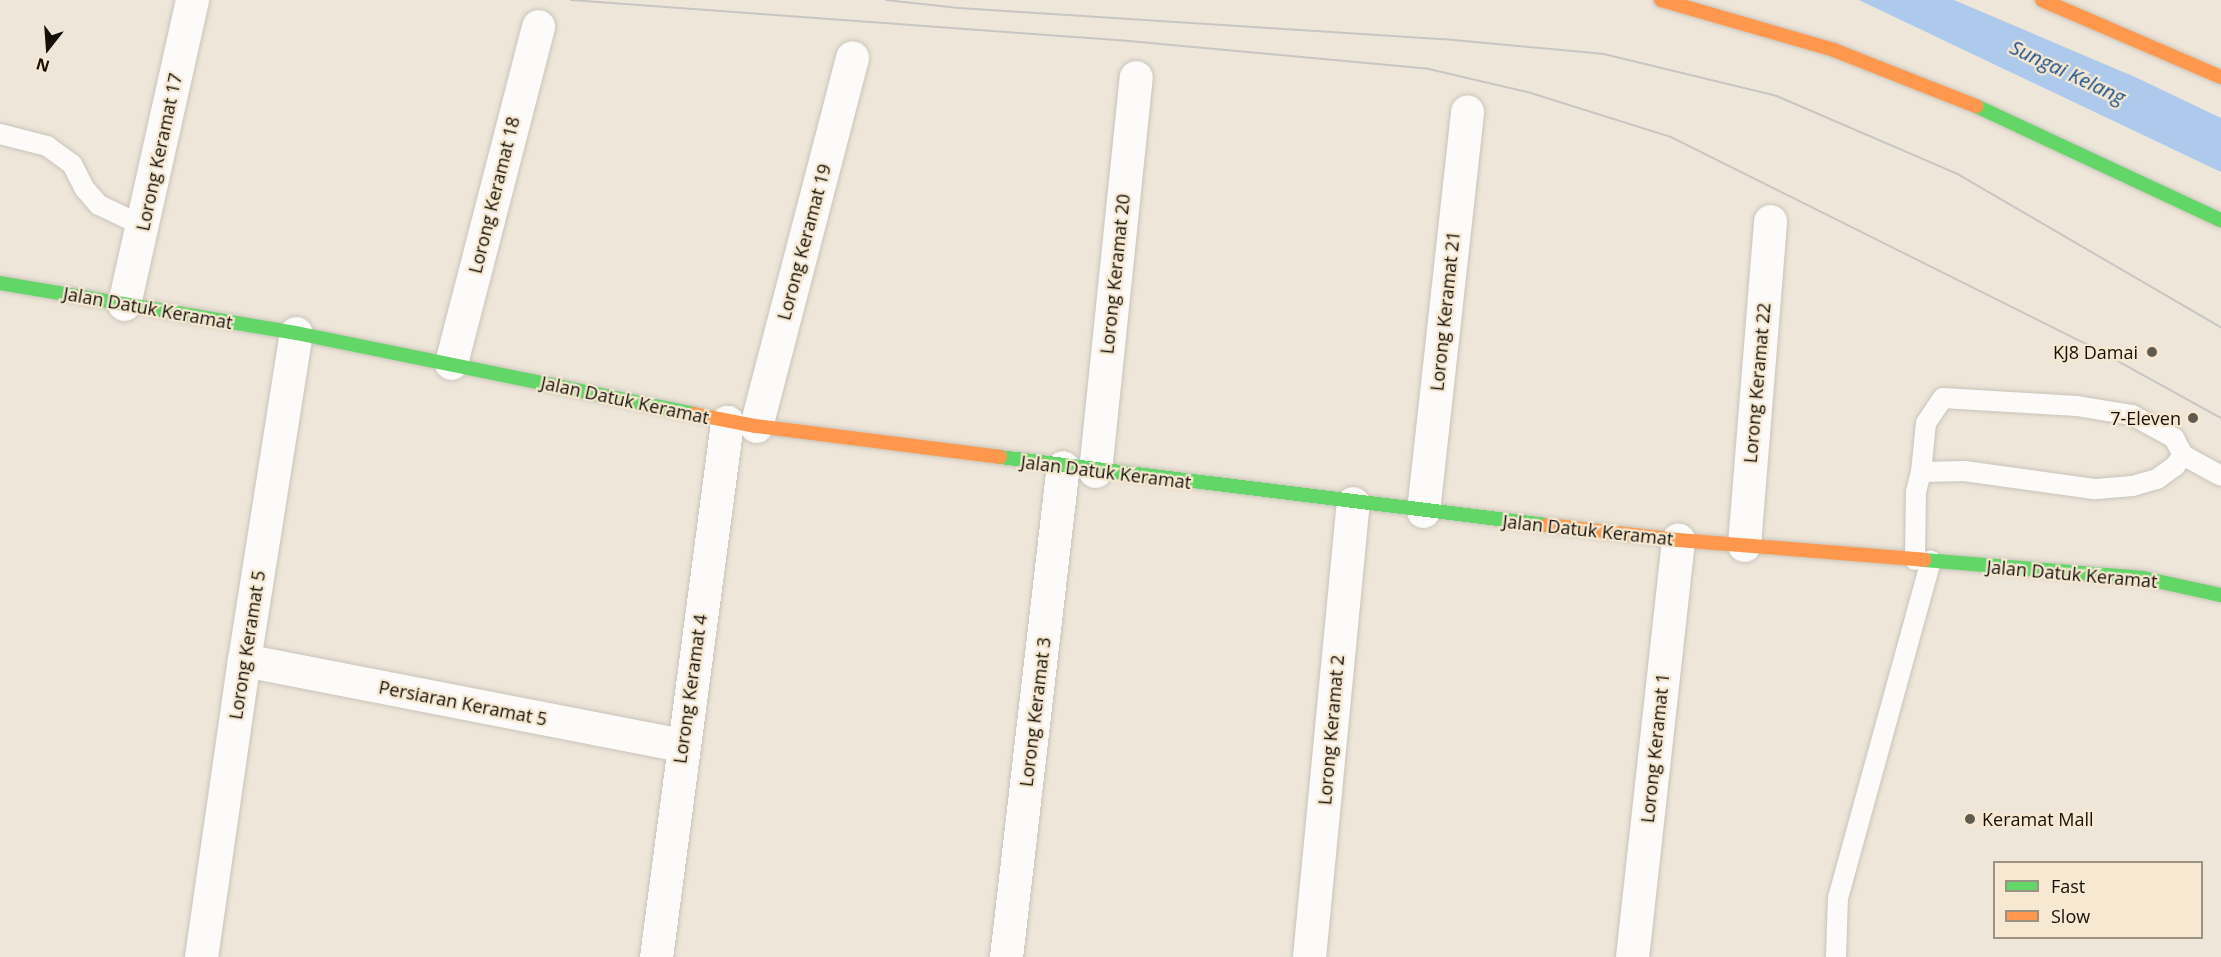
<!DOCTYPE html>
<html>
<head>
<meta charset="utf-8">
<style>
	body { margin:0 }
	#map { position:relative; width:2221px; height:957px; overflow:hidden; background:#eee6d9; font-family:"Open Sans",sans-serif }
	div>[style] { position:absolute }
	.water>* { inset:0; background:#adc9eb }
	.roads { filter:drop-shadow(0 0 2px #c9c4ba) drop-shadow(0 0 2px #c9c4ba) }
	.lane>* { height:20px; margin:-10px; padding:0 10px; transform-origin:10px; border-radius:10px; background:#fcfbf9 }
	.street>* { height:33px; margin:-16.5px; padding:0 16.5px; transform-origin:16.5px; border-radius:16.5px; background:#fcfbf9 }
	.fast>* { height:14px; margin:-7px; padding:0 7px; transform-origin:7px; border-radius:7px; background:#63d668 }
	.slow>* { height:14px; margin:-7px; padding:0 7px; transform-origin:7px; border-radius:7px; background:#ff974d }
	.tram>* { height:1.5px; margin:-0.75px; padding:0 0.75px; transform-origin:0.75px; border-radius:0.75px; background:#c8c6c2 }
	.dots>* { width:16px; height:16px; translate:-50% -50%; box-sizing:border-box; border:3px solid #f6e8d1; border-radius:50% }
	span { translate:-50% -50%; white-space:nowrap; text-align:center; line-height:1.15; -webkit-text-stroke:4.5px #f6e8d1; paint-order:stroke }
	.street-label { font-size:18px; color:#141008 }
	.poi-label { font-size:18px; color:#141008 }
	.right { translate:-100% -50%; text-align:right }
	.left { translate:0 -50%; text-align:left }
	.water-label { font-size:20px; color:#164d89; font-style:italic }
	.legend { position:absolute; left:1993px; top:861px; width:210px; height:78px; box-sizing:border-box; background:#f6e8d1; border:2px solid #9c9281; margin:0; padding:8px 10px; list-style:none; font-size:18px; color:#141008 }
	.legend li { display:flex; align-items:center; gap:12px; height:30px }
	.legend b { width:30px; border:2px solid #9c9281 }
	.north { position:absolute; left:18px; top:18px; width:60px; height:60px; -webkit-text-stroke:4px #f6e8d1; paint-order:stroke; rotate:197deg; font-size:16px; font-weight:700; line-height:24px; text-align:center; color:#141008 }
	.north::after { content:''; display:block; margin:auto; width:21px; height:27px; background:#141008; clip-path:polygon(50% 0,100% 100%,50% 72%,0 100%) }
</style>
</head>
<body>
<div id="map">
	<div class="water">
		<div style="clip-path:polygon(1859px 0,1954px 0,2135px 77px,2221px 118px,2221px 172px)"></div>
	</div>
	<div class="roads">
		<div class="lane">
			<div style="left:0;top:134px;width:49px;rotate:14.3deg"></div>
			<div style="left:47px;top:146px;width:31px;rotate:36deg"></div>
			<div style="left:72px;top:164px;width:27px;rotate:63deg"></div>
			<div style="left:84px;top:188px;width:23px;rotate:49deg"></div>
			<div style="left:99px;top:205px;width:49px;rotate:25.5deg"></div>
			<div style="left:2183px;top:455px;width:43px;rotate:28.9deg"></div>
			<div style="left:1915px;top:560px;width:68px;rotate:-89.2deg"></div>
			<div style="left:1916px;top:492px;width:21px;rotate:-76deg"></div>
			<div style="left:1921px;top:472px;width:49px;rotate:-84.2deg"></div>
			<div style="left:1926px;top:423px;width:30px;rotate:-56deg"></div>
			<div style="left:1943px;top:398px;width:134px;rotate:3.4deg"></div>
			<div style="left:2077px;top:406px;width:56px;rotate:9.3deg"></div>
			<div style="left:2132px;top:415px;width:48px;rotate:28.7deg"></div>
			<div style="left:2174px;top:438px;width:19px;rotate:62deg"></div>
			<div style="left:2183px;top:455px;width:14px;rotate:126deg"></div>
			<div style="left:2175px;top:466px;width:22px;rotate:144deg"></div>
			<div style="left:2157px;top:479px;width:26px;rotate:164deg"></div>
			<div style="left:2132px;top:486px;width:38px;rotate:175deg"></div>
			<div style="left:2094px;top:489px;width:131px;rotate:-172.1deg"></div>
			<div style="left:1964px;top:471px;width:43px;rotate:178.7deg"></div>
			<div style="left:1836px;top:957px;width:59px;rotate:-88.1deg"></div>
			<div style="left:1838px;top:898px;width:350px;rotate:-74.6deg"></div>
		</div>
		<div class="street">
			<div style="left:124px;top:304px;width:312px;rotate:-77.4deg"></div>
			<div style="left:451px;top:363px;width:348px;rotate:-75.5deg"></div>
			<div style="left:756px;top:426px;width:381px;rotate:-75.4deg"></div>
			<div style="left:1095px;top:471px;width:396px;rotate:-84.1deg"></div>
			<div style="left:1423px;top:511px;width:402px;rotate:-83.7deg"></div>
			<div style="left:1744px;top:545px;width:325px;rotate:-85.4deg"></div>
			<div style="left:244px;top:660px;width:446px;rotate:11deg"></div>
			<div style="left:201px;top:957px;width:300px;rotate:-81.8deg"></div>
			<div style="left:244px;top:660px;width:331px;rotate:-81deg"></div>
			<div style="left:656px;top:957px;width:540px;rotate:-82.44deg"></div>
			<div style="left:1006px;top:957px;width:493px;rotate:-83.4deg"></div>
			<div style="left:1309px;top:957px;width:456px;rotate:-84.5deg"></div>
			<div style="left:1632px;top:957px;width:420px;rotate:-83.7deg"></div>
		</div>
		<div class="fast">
			<div style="left:1976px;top:106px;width:270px;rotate:25deg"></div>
			<div style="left:0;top:283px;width:300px;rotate:9.6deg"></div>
			<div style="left:296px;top:333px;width:406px;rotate:11.5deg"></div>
			<div style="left:1000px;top:457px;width:551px;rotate:7.09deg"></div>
			<div style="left:1924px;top:560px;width:220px;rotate:4.7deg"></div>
			<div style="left:2143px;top:578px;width:80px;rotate:12.3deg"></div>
		</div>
		<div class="slow">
			<div style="left:1661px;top:0;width:180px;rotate:16.1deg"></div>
			<div style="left:1834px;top:50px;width:153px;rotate:21.5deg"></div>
			<div style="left:2042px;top:0;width:195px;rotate:23.3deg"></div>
			<div style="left:694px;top:414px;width:63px;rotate:11deg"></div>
			<div style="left:756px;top:426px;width:246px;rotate:7.2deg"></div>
			<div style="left:1547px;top:525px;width:132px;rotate:6.5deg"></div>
			<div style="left:1678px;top:540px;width:247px;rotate:4.6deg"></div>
		</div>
	</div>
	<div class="tram">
		<div style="left:571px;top:0;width:560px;rotate:4.2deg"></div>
		<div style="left:1129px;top:41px;width:301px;rotate:5.3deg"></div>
		<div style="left:1429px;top:69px;width:105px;rotate:13.2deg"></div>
		<div style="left:1531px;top:93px;width:147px;rotate:17.4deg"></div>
		<div style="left:1671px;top:137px;width:465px;rotate:26.5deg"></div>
		<div style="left:2087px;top:344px;width:153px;rotate:28.9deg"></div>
		<div style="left:886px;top:0;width:73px;rotate:6.3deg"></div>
		<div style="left:959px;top:8px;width:485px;rotate:3.7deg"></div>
		<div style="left:1443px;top:39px;width:162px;rotate:5.3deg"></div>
		<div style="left:1604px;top:54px;width:178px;rotate:13.6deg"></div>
		<div style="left:1777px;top:96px;width:195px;rotate:23.3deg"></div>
		<div style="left:1956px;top:173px;width:306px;rotate:30.2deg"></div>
	</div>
	<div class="dots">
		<div style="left:2152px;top:352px;background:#605b51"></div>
		<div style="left:2193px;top:418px;background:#605b51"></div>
		<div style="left:1970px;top:819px;background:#605b51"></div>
	</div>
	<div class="street-label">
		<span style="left:159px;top:152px;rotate:-78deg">Lorong Keramat 17</span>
		<span style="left:494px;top:195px;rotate:-76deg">Lorong Keramat 18</span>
		<span style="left:804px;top:242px;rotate:-75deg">Lorong Keramat 19</span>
		<span style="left:1115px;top:274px;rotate:-84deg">Lorong Keramat 20</span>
		<span style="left:148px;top:308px;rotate:10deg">Jalan Datuk Keramat</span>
		<span style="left:1445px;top:311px;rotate:-84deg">Lorong Keramat 21</span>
		<span style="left:1757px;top:383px;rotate:-85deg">Lorong Keramat 22</span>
		<span style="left:625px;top:400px;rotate:12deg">Jalan Datuk Keramat</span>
		<span style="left:1106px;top:472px;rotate:7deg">Jalan Datuk Keramat</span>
		<span style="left:1588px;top:530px;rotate:6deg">Jalan Datuk Keramat</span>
		<span style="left:2072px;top:574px;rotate:5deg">Jalan Datuk Keramat</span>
		<span style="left:247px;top:645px;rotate:-81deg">Lorong Keramat 5</span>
		<span style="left:690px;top:689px;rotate:-82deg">Lorong Keramat 4</span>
		<span style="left:463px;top:703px;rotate:11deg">Persiaran Keramat 5</span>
		<span style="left:1035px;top:712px;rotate:-83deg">Lorong Keramat 3</span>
		<span style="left:1331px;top:730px;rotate:-85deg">Lorong Keramat 2</span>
		<span style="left:1655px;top:748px;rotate:-84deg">Lorong Keramat 1</span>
	</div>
	<div class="poi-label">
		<span class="right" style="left:2138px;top:352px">KJ8 Damai</span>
		<span class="right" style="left:2181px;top:418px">7-Eleven</span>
		<span class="left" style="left:1982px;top:819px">Keramat Mall</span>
	</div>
	<div class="water-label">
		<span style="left:2068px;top:72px;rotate:25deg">Sungai Kelang</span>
	</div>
	<ul class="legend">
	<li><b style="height:8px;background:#63d668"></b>Fast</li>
	<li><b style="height:8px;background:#ff974d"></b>Slow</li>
	</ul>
	<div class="north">N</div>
</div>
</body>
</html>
